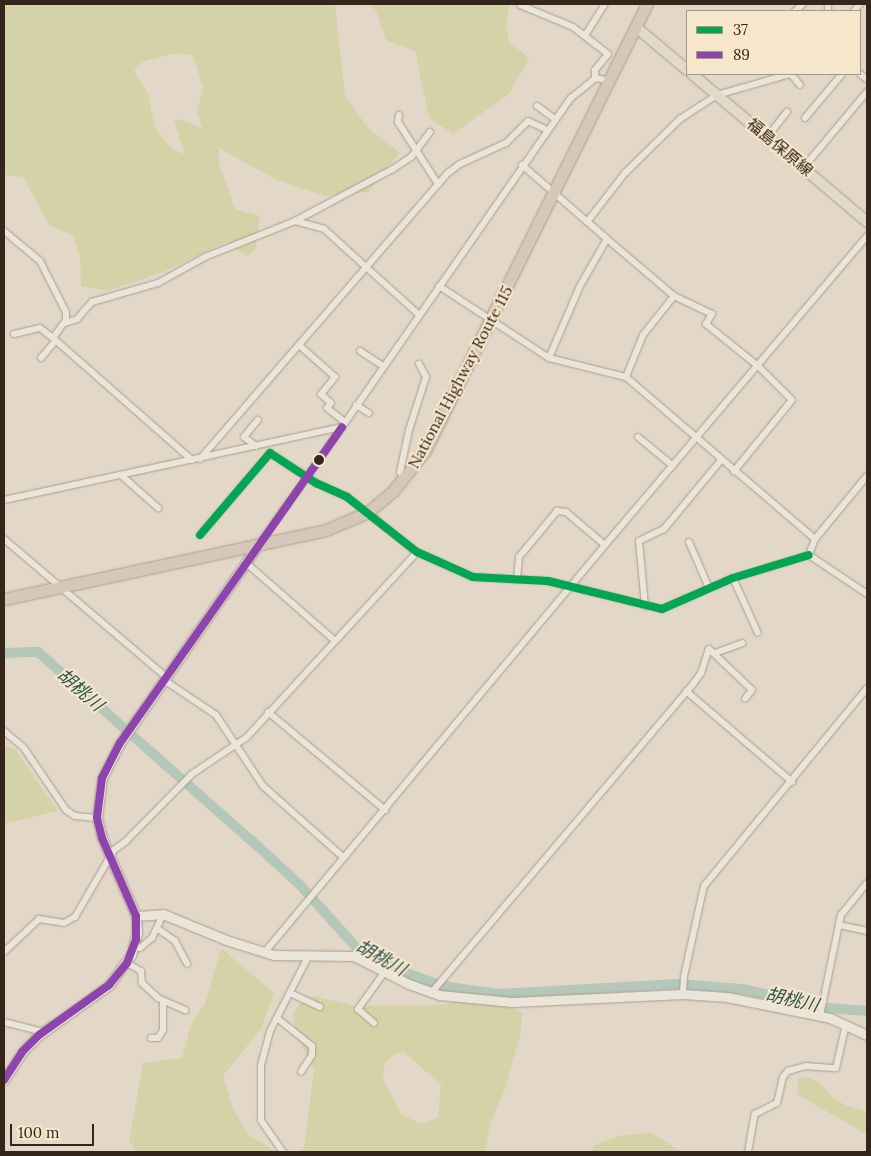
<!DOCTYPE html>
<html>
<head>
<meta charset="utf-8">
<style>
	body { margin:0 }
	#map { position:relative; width:871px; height:1156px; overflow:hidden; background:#e3d8c7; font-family:Lora,"Noto Sans JP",serif }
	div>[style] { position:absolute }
	.green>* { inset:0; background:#d6d2a8 }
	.river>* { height:10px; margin:-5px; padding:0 5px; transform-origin:5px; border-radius:5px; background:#b4c7b9 }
	.roads { filter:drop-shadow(0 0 1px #a89d91) drop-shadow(0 0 1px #a89d91) }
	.street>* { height:6px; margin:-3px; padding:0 3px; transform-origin:3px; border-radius:3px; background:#ebe4d9 }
	.secondary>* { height:9px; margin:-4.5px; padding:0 4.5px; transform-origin:4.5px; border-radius:4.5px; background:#ebe4d9 }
	.primary>* { height:10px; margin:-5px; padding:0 5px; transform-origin:5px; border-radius:5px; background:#e2d9ca }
	.highway>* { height:11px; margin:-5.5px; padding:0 5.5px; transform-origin:5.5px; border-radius:5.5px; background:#d6c8b8 }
	.bus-1>* { height:8px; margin:-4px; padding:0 4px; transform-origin:4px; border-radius:4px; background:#00a651 }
	.bus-2>* { height:8px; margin:-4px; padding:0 4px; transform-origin:4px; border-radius:4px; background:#8e44ad }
	.dots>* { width:14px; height:14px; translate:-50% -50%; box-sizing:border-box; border:2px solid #f6e6cb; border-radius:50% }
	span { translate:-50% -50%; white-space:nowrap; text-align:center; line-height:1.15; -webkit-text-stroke:4px #f6e6cb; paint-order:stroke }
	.street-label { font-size:16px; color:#35251a }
	.water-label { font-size:18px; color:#29564f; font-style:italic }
	.frame { position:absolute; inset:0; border:5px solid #35251a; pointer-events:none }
	.legend { position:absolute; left:686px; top:10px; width:175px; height:65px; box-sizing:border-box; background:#f6e6cb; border:1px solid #a99984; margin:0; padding:6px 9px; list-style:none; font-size:15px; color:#35251a }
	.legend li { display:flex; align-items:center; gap:10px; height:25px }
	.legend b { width:25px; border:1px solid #a99984 }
	.scale { position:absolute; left:10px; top:1124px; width:84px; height:22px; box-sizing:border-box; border:2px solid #35251a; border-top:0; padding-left:6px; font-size:15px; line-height:18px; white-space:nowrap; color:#35251a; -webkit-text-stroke:4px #f6e6cb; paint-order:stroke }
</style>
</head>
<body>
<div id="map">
	<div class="green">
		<div style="clip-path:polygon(evenodd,4px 4px,335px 4px,345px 95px,368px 128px,400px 153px,368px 192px,325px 196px,275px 179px,219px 148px,219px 163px,235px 209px,260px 216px,255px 251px,247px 256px,226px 242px,168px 270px,108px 291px,81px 286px,80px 256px,73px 236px,49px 225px,23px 177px,4px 175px,4px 4px,178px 53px,193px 56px,203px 88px,197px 112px,202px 128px,178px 119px,174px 121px,185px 154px,173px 150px,155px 128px,148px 93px,134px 71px,144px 61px,178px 53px)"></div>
		<div style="clip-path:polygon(370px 4px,510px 4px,506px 24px,509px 42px,529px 58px,510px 93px,453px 134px,429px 118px,415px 51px,386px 40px,376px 11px)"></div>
		<div style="clip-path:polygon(4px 745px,15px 749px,58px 811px,4px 824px)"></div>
		<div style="clip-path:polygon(221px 948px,274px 993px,261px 1029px,223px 1076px,234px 1111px,249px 1135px,277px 1152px,136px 1152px,129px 1141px,143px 1063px,182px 1058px,192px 1022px,205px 1004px)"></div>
		<div style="clip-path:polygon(evenodd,494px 995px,522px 1013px,521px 1033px,504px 1092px,491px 1121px,485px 1152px,297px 1152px,304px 1148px,314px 1069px,296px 1035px,293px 1015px,299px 1004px,314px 996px,354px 1006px,441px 1005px,494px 995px,404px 1052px,441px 1085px,438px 1117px,421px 1124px,402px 1115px,383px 1079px,385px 1063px,397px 1053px,404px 1052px)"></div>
		<div style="clip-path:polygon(806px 1077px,819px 1082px,832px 1097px,845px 1105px,867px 1112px,867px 1135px,797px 1094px,798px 1078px)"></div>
		<div style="clip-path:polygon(651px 1133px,683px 1152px,590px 1152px,594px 1145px,622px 1135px)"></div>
	</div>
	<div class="river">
		<div style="left:4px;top:653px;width:34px;rotate:-2deg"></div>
		<div style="left:38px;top:652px;width:286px;rotate:41.5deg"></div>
		<div style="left:252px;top:841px;width:65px;rotate:42.5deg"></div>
		<div style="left:300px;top:885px;width:85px;rotate:47.9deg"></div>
		<div style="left:357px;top:948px;width:53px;rotate:27.1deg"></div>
		<div style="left:404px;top:972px;width:40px;rotate:20.2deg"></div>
		<div style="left:442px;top:986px;width:57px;rotate:8.1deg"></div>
		<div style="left:498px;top:994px;width:180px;rotate:-3.2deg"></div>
		<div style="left:678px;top:984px;width:64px;rotate:4.5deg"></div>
		<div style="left:742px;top:989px;width:87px;rotate:12.6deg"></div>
		<div style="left:827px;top:1008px;width:40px;rotate:4.3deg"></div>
	</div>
	<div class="roads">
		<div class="street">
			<div style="left:828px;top:4px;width:7px;rotate:90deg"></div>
			<div style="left:520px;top:5px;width:57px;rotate:22.5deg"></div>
			<div style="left:573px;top:27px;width:44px;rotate:37.6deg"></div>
			<div style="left:608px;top:54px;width:21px;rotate:129deg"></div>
			<div style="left:595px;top:70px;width:9px;rotate:90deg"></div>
			<div style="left:795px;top:11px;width:11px;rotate:-41deg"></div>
			<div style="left:854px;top:11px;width:9px;rotate:-49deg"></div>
			<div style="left:586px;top:34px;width:36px;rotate:-58deg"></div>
			<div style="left:791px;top:74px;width:14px;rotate:51deg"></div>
			<div style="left:860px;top:74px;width:9px;rotate:36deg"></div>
			<div style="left:537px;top:106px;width:22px;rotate:36deg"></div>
			<div style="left:399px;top:115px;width:7px;rotate:98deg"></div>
			<div style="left:398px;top:122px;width:74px;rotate:57.2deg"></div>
			<div style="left:805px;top:118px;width:57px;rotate:-49.9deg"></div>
			<div style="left:768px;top:136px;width:31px;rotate:-52deg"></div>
			<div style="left:522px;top:165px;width:113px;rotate:41deg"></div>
			<div style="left:607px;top:239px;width:54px;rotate:119.9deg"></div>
			<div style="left:580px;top:286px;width:78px;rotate:113.3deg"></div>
			<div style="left:804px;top:167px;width:98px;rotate:-50deg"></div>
			<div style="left:295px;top:221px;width:111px;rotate:-28deg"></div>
			<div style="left:393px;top:169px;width:23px;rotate:-34deg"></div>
			<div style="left:412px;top:156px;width:30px;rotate:-53deg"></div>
			<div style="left:587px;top:222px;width:62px;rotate:-52.2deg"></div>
			<div style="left:625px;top:173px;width:77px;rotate:-44.5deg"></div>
			<div style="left:680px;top:119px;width:44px;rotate:-33deg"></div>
			<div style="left:717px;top:95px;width:76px;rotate:-16deg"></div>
			<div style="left:4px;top:231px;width:47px;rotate:39.8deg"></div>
			<div style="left:40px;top:261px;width:57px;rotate:63deg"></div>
			<div style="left:66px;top:312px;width:8px;rotate:90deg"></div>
			<div style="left:66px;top:320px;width:22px;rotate:126deg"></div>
			<div style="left:53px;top:338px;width:185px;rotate:41.3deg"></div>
			<div style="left:607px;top:239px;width:88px;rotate:40.4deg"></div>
			<div style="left:674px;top:296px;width:42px;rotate:25.3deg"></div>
			<div style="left:712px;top:314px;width:12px;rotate:121deg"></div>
			<div style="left:706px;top:324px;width:67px;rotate:38.9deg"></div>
			<div style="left:758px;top:366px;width:48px;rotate:45deg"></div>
			<div style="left:792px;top:400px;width:92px;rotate:129.2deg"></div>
			<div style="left:439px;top:286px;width:131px;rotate:33.2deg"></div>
			<div style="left:549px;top:358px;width:79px;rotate:13.9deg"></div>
			<div style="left:626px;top:377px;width:249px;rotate:40.6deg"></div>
			<div style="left:815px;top:539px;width:17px;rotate:111deg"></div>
			<div style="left:809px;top:555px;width:70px;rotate:33.9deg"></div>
			<div style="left:65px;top:323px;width:13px;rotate:-18deg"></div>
			<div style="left:77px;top:319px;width:23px;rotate:-49deg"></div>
			<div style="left:92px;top:302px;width:69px;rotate:-16.1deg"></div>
			<div style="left:158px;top:283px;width:54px;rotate:-29deg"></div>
			<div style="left:205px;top:257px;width:97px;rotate:-21.8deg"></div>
			<div style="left:295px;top:221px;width:30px;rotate:15deg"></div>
			<div style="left:324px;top:229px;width:127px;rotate:42.1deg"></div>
			<div style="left:14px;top:334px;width:27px;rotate:-13deg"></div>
			<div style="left:40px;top:328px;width:16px;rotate:38deg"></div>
			<div style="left:299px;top:345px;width:48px;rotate:41.6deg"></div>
			<div style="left:335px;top:377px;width:22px;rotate:129deg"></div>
			<div style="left:321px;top:394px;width:13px;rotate:42deg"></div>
			<div style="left:331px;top:403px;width:6px;rotate:129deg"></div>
			<div style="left:327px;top:408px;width:23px;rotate:38deg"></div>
			<div style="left:360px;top:351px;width:27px;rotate:33deg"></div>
			<div style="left:41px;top:358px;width:23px;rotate:-50deg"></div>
			<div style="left:626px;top:377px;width:45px;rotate:-68deg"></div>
			<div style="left:643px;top:335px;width:50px;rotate:-51.5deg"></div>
			<div style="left:356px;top:405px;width:15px;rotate:32deg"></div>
			<div style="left:638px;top:437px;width:45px;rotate:39.6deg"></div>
			<div style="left:256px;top:446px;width:15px;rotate:-143deg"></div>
			<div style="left:244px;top:437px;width:22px;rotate:-51deg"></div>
			<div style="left:200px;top:459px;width:379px;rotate:-49.1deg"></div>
			<div style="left:448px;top:173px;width:15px;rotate:-37deg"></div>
			<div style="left:460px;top:164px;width:51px;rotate:-24.5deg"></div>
			<div style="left:506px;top:143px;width:31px;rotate:-45deg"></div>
			<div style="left:528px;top:121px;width:21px;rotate:25deg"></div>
			<div style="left:121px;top:475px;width:50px;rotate:41.7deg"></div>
			<div style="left:404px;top:479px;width:8px;rotate:-120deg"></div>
			<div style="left:400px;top:472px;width:43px;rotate:-77.9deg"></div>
			<div style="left:409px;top:430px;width:56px;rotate:-72.2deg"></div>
			<div style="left:426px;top:377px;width:15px;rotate:-118deg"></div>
			<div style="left:4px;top:500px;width:346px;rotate:-12.2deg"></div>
			<div style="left:342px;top:427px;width:401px;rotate:-55.2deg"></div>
			<div style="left:571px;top:98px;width:32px;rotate:-39deg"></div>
			<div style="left:596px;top:78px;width:14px;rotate:12deg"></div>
			<div style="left:200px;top:535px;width:108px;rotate:-49.5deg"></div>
			<div style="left:270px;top:453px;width:55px;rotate:33.1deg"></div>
			<div style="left:316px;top:483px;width:34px;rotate:24deg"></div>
			<div style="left:347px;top:497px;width:89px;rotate:38.2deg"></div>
			<div style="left:417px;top:552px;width:61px;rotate:24.1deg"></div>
			<div style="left:473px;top:577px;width:75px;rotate:3.1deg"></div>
			<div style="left:548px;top:581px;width:117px;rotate:13.8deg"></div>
			<div style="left:662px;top:609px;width:77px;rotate:-23.6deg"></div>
			<div style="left:733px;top:578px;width:79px;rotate:-16.8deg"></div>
			<div style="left:4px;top:539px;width:213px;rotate:40.4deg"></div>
			<div style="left:815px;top:539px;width:82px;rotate:-50.5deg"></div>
			<div style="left:689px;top:542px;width:50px;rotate:66.5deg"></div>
			<div style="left:259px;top:544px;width:143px;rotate:-54.6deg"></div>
			<div style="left:245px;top:562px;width:118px;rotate:41.2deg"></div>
			<div style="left:733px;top:578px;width:60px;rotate:65.6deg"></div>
			<div style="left:517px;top:580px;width:23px;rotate:-85deg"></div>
			<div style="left:519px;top:557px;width:60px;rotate:-50.4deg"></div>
			<div style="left:557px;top:511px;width:9px;rotate:6deg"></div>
			<div style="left:566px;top:512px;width:51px;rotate:40.2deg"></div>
			<div style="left:605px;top:545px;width:405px;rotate:-49.7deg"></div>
			<div style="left:645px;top:606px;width:65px;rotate:-95.3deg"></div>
			<div style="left:639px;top:541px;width:28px;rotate:-26deg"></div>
			<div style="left:664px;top:529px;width:89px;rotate:-50.4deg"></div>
			<div style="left:715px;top:653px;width:29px;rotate:-20deg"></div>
			<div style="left:164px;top:680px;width:63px;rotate:33.9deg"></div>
			<div style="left:216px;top:715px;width:85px;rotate:56.5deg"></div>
			<div style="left:263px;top:786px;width:108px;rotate:41.6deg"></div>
			<div style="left:686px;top:691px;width:140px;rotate:40.6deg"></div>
			<div style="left:268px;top:712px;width:153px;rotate:39.9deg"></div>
			<div style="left:4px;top:731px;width:26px;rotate:40deg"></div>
			<div style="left:24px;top:748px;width:75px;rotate:55.9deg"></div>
			<div style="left:66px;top:810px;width:11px;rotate:34deg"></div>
			<div style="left:75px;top:816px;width:22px;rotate:5deg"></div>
			<div style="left:839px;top:925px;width:29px;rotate:12deg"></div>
			<div style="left:158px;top:929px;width:21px;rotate:35deg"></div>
			<div style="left:175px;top:941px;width:26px;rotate:62deg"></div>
			<div style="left:133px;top:948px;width:7px"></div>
			<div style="left:140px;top:948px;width:16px;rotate:-40deg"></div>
			<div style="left:152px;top:938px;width:26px;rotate:-65deg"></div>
			<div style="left:4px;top:952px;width:48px;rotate:-43.3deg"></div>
			<div style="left:39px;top:919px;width:25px;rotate:9deg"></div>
			<div style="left:64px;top:923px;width:13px;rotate:-29deg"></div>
			<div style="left:75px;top:917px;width:78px;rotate:-59.8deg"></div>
			<div style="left:114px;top:850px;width:14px;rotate:-36deg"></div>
			<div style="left:125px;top:842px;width:95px;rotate:-45.4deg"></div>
			<div style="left:192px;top:774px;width:66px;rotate:-33.9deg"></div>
			<div style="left:247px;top:737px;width:251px;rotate:-47.4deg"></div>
			<div style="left:264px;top:953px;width:532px;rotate:-50.11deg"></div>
			<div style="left:127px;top:963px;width:16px;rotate:30deg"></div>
			<div style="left:141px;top:971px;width:12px;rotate:85deg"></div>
			<div style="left:142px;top:983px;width:22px;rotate:43deg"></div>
			<div style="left:158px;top:998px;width:30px;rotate:24deg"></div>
			<div style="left:432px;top:992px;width:404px;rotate:-49.7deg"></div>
			<div style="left:693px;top:684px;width:14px;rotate:-54deg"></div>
			<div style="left:701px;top:673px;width:25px;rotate:-72deg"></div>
			<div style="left:709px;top:649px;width:59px;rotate:43.6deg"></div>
			<div style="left:752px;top:690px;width:11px;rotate:128deg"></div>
			<div style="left:290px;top:993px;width:33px;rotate:25deg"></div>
			<div style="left:683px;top:994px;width:18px;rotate:-87deg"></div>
			<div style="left:684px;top:976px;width:92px;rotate:-77.5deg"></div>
			<div style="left:704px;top:886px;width:256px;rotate:-50.5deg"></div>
			<div style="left:820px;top:1016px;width:103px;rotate:-78.3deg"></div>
			<div style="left:841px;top:915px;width:41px;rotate:-50.9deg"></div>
			<div style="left:277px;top:1018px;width:45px;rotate:38.7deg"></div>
			<div style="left:312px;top:1046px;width:9px;rotate:90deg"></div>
			<div style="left:312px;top:1055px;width:20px;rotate:123deg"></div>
			<div style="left:4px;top:1022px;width:40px;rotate:14.4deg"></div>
			<div style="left:374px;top:1023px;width:21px;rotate:-139deg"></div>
			<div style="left:358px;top:1009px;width:48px;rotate:-54.3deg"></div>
			<div style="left:151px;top:1038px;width:7px"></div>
			<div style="left:158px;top:1038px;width:9px;rotate:-58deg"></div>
			<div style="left:163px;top:1030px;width:28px;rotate:-90deg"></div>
			<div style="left:283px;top:1152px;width:39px;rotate:-125deg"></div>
			<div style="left:261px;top:1120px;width:55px;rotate:-90deg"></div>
			<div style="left:261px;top:1065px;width:35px;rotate:-75deg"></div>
			<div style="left:270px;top:1031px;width:85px;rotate:-62.8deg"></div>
			<div style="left:748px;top:1152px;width:39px;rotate:-80deg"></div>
			<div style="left:755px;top:1114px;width:25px;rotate:-27deg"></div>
			<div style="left:777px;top:1103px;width:27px;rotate:-77deg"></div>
			<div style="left:783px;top:1077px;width:8px;rotate:-50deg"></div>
			<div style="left:788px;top:1071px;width:18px;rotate:-16deg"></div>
			<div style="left:805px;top:1066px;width:31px;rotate:4deg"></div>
			<div style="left:836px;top:1068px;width:45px;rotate:-77.2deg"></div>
		</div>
		<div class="secondary">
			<div style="left:136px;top:916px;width:27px;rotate:-4deg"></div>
			<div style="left:163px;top:914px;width:68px;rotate:22.4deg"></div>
			<div style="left:226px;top:940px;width:50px;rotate:17.4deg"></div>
			<div style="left:274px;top:955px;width:80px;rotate:0.7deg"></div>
			<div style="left:354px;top:956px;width:62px;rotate:27deg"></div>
			<div style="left:409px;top:984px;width:33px;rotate:20deg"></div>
			<div style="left:440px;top:995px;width:72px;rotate:5.6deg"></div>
			<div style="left:512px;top:1002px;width:171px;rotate:-2.7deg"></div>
			<div style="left:683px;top:994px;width:44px;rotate:3.9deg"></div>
			<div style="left:727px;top:997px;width:105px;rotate:11.5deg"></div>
			<div style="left:830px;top:1018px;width:41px;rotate:24.7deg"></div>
			<div style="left:4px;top:1080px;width:33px;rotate:-57deg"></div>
			<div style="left:22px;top:1052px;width:24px;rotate:-45deg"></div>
			<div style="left:39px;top:1035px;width:86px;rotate:-35.5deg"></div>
			<div style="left:109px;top:985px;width:37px;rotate:-54deg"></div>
			<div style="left:131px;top:955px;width:24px;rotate:-75deg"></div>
			<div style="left:137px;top:932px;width:16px;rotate:-94deg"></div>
			<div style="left:136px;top:916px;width:85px;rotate:-113.6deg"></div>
			<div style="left:102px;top:838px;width:21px;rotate:-104deg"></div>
			<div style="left:97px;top:818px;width:40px;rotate:-82.9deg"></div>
			<div style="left:102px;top:778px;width:39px;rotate:-63deg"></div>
			<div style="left:120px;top:743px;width:241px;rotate:-55.1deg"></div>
		</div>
		<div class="primary">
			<div style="left:636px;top:27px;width:67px;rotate:40.1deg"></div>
			<div style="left:692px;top:74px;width:229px;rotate:40.2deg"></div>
		</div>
		<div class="highway">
			<div style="left:4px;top:599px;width:329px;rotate:-12.1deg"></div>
			<div style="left:326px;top:530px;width:46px;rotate:-23.2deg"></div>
			<div style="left:368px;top:512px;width:33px;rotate:-40deg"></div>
			<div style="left:393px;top:491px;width:51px;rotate:-51.3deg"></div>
			<div style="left:425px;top:451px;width:499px;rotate:-63.6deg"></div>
		</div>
	</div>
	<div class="bus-1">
		<div style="left:200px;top:535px;width:108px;rotate:-49.5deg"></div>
		<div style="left:270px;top:453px;width:55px;rotate:33.1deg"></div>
		<div style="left:316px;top:483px;width:34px;rotate:24deg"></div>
		<div style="left:347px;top:497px;width:89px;rotate:38.2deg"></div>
		<div style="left:417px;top:552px;width:61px;rotate:24.1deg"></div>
		<div style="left:473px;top:577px;width:75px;rotate:3.1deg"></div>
		<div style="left:548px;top:581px;width:117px;rotate:13.8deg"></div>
		<div style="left:662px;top:609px;width:77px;rotate:-23.6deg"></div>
		<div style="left:733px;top:578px;width:79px;rotate:-16.8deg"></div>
	</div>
	<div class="bus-2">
		<div style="left:4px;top:1080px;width:33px;rotate:-57deg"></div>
		<div style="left:22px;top:1052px;width:24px;rotate:-45deg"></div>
		<div style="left:39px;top:1035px;width:86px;rotate:-35.5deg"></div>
		<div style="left:109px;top:985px;width:28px;rotate:-51deg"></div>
		<div style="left:127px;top:963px;width:25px;rotate:-69deg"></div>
		<div style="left:136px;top:940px;width:24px;rotate:-90deg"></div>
		<div style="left:136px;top:916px;width:85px;rotate:-113.6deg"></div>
		<div style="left:102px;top:838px;width:21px;rotate:-104deg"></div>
		<div style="left:97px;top:818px;width:40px;rotate:-82.9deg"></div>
		<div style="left:102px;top:778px;width:39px;rotate:-63deg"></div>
		<div style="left:120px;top:743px;width:386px;rotate:-54.9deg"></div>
	</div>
	<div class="dots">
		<div style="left:319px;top:460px;background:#35251a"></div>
	</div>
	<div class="street-label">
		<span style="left:780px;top:147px;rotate:40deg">福島保原線</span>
		<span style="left:460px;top:377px;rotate:-62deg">National Highway Route 115</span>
	</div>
	<div class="water-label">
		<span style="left:80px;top:690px;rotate:41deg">胡桃川</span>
		<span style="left:381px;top:958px;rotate:29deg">胡桃川</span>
		<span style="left:792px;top:1000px;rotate:13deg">胡桃川</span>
	</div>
	<div class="frame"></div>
	<ul class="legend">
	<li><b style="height:6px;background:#00a651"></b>37</li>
	<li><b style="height:6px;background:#8e44ad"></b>89</li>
	</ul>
	<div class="scale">100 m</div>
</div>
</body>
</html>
